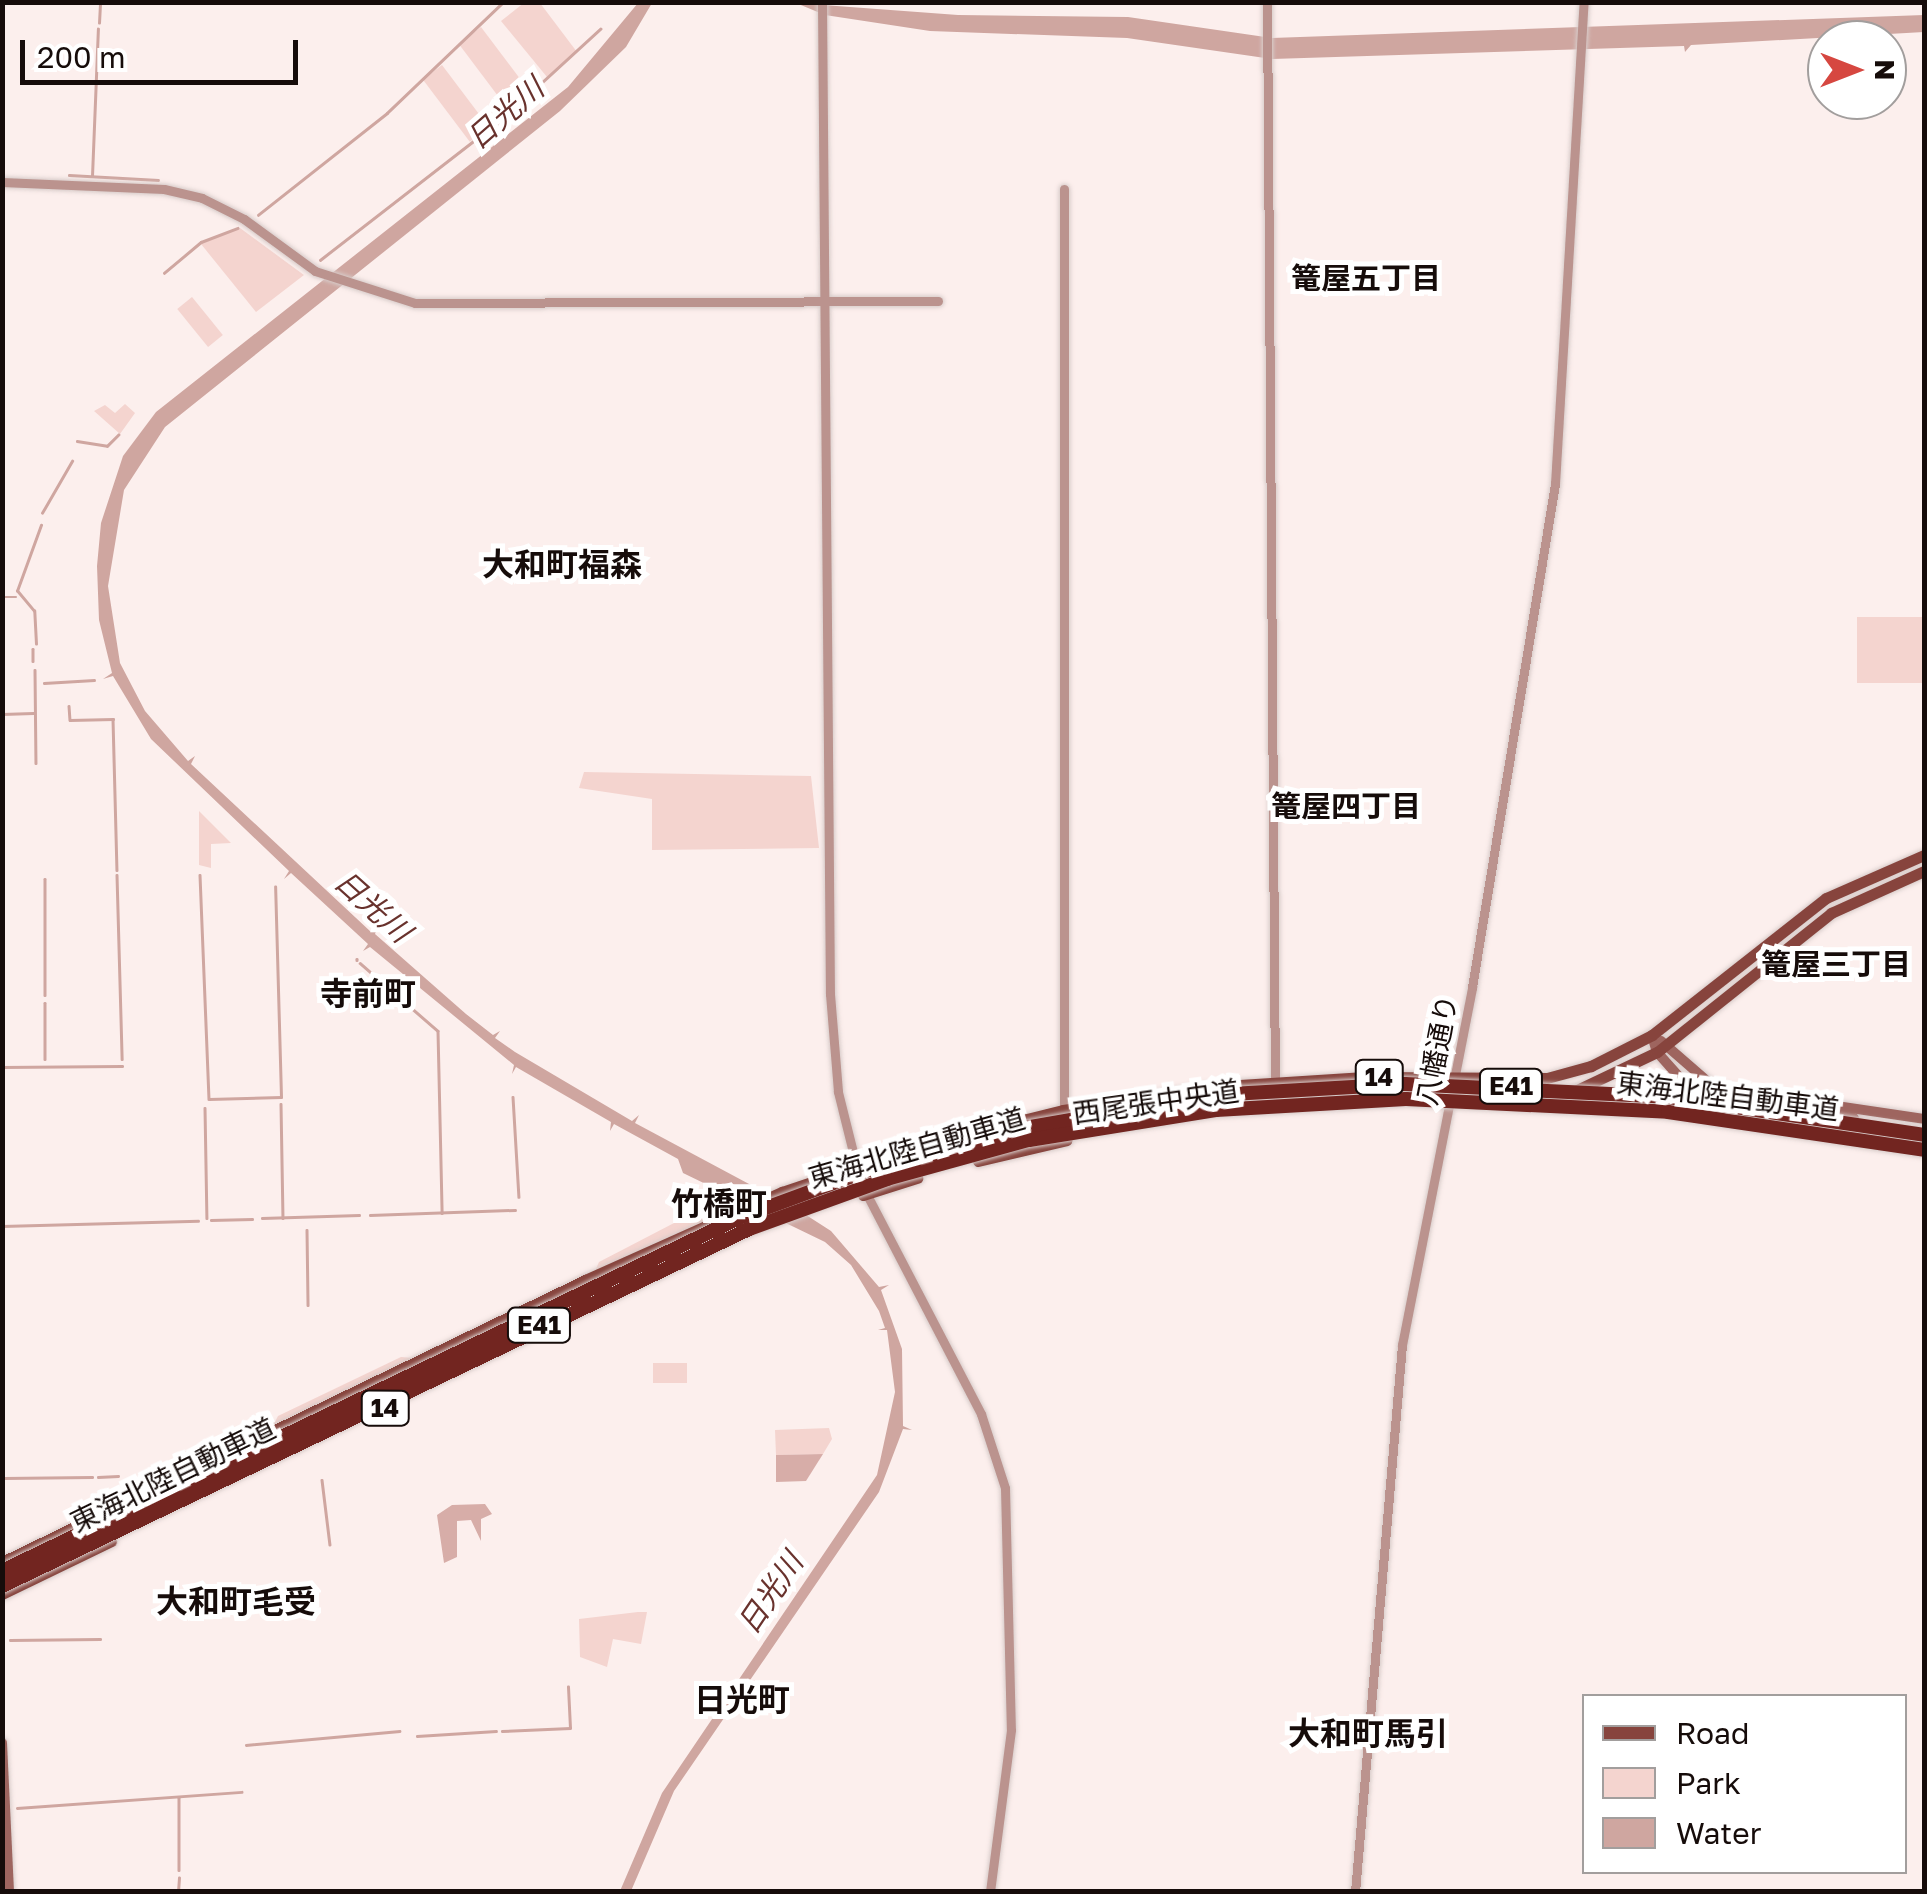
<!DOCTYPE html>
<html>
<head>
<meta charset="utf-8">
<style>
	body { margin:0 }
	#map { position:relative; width:1927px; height:1894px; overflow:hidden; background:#fcefed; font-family:"Golos Text","Noto Sans JP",sans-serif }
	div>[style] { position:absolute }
	.green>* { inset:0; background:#f4d4cf; transform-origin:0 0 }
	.forest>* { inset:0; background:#d7ada8 }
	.water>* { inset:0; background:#cfa6a0 }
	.stream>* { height:2.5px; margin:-1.25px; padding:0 1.25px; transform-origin:1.25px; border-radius:1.25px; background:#cfa6a0 }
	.roads { filter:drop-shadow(0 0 2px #d7cbc9) drop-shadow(0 0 2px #d7cbc9) }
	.tertiary>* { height:9px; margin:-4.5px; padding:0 4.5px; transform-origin:4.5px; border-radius:4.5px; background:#bb938e }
	.secondary>* { height:10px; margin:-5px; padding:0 5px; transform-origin:5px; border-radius:5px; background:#9e655f }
	.primary>* { height:11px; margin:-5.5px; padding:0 5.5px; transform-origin:5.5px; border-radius:5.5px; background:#87443d }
	.bridges { filter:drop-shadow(0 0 2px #d7cbc9) drop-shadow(0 0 2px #d7cbc9) }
	.motorway-bridge>* { height:14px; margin:-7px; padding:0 7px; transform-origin:7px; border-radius:7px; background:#722520 }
	span { translate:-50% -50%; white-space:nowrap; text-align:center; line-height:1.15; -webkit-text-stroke:10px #fff; paint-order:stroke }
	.shield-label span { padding:2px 8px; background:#fff; border:2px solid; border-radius:8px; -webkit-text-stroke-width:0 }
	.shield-label { font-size:25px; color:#160c0a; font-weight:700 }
	.street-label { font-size:28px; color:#160c0a }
	.water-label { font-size:30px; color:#69322d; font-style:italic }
	.neighbourhood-label { font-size:30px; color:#160c0a; font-weight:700 }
	.quarter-label { font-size:32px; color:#160c0a; font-weight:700 }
	.frame { position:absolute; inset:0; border:5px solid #160c0a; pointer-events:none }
	.legend { position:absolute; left:1582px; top:1694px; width:325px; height:180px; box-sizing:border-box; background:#fff; border:2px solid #a29e9d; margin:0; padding:12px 18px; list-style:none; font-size:30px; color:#160c0a }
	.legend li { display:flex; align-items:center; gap:20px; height:50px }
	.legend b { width:50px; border:2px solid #a29e9d }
	.north { position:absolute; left:1807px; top:20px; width:100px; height:100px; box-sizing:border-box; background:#fff; border:2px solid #a29e9d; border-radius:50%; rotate:90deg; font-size:28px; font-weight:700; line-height:40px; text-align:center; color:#160c0a }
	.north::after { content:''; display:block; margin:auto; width:35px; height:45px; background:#d64740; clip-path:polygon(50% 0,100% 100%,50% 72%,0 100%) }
	.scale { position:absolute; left:20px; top:40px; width:278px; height:45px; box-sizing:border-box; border:5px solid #160c0a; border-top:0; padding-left:12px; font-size:30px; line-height:35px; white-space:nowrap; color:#160c0a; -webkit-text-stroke:8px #fff; paint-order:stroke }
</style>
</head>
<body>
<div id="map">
	<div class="green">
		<div style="clip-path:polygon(525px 2px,540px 3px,577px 52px,547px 77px,501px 21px)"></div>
		<div style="left:481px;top:27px;width:81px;height:28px;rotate:53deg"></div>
		<div style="left:442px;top:65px;width:78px;height:24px;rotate:53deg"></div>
		<div style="clip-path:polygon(240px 228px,304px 275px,256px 312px,201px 244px)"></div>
		<div style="left:192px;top:297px;width:49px;height:19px;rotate:51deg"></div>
		<div style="clip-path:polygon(125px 404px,135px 413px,120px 434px,94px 411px,105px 405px,115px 413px)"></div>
		<div style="left:1857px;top:617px;width:67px;height:66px"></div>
		<div style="clip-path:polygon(584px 772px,811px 776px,819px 848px,652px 850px,652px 799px,579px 788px)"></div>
		<div style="clip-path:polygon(199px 811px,231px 843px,211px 844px,211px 868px,199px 865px)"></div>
		<div style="clip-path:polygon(701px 1209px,716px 1218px,593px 1276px,599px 1262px)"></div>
		<div style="clip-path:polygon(401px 1357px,413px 1358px,272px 1428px,278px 1416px)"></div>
		<div style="left:653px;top:1363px;width:34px;height:20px"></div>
		<div style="clip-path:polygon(829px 1428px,832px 1439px,823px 1454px,776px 1455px,775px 1430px)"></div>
		<div style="clip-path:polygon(638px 1612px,647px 1612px,641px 1644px,613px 1639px,607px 1667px,580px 1657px,579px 1619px)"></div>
	</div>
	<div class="forest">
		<div style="clip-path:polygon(823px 1454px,806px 1481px,776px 1482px,776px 1455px)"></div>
		<div style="clip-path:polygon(485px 1504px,492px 1514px,481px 1519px,481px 1541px,471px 1520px,457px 1521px,457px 1557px,444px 1563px,437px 1515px,452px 1505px)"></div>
	</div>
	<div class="water">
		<div style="clip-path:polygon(638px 3px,652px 3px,626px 47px,560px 111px,165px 427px,124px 490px,108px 586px,120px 663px,145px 711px,188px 761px,195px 756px,191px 764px,371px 932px,378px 926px,375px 934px,466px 1014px,493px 1035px,500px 1031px,495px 1038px,515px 1052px,632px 1121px,639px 1115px,635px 1123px,803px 1213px,831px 1231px,879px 1287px,889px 1285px,881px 1290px,902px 1349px,903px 1426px,912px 1430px,903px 1429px,879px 1492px,674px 1791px,631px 1891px,620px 1891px,662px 1793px,877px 1475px,895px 1392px,887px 1330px,878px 1330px,885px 1328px,879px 1311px,851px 1265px,825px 1242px,683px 1173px,678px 1159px,614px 1124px,610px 1131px,611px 1122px,516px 1067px,512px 1074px,514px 1065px,370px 947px,363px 951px,368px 944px,291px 873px,284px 879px,289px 871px,151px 739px,113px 676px,103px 679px,112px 673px,99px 620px,97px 566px,101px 523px,123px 456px,156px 412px,568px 87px)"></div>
		<div style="clip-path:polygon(796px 3px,958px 15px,1128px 17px,1272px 38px,1924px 15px,1924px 32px,1691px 45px,1685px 52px,1684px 46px,1272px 59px,1127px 38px,930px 31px,825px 15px)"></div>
	</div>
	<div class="stream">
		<div style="left:99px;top:23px;width:21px;rotate:-87deg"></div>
		<div style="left:69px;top:175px;width:89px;rotate:3.2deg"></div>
		<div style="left:92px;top:176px;width:147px;rotate:-87.7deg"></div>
		<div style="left:258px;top:215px;width:164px;rotate:-38.3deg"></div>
		<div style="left:387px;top:113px;width:161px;rotate:-43.7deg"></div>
		<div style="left:320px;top:260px;width:232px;rotate:-37.8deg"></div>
		<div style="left:503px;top:118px;width:132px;rotate:-42.5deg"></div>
		<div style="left:164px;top:273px;width:48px;rotate:-40deg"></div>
		<div style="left:201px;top:242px;width:39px;rotate:-21deg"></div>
		<div style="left:77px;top:441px;width:30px;rotate:9deg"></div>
		<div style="left:107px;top:446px;width:16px;rotate:-45deg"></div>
		<div style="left:42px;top:513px;width:60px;rotate:-60deg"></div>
		<div style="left:2px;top:597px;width:14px"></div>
		<div style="left:36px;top:644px;width:33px;rotate:-93deg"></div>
		<div style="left:34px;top:611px;width:26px;rotate:-130deg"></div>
		<div style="left:17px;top:591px;width:70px;rotate:-70deg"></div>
		<div style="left:33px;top:649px;width:12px;rotate:90deg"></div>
		<div style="left:35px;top:670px;width:93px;rotate:89.4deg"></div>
		<div style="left:44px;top:683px;width:50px;rotate:-3.4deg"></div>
		<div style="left:69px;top:706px;width:14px;rotate:86deg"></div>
		<div style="left:70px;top:720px;width:43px;rotate:-1.3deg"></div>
		<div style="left:113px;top:719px;width:151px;rotate:88.5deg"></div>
		<div style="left:2px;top:714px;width:31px;rotate:-2deg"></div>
		<div style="left:117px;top:875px;width:184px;rotate:88.4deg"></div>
		<div style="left:200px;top:875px;width:224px;rotate:87.7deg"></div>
		<div style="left:209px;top:1099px;width:72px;rotate:-1.6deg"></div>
		<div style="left:281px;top:1097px;width:210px;rotate:-91.6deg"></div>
		<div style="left:45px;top:879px;width:116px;rotate:90deg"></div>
		<div style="left:357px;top:959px;width:1px;rotate:90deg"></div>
		<div style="left:360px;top:963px;width:103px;rotate:41.1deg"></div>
		<div style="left:438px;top:1031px;width:182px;rotate:88.7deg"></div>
		<div style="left:45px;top:1003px;width:56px;rotate:90deg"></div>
		<div style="left:2px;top:1067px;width:120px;rotate:-0.5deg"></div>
		<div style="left:513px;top:1097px;width:100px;rotate:86.6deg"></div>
		<div style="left:281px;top:1104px;width:114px;rotate:89deg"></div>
		<div style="left:205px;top:1108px;width:110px;rotate:89deg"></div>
		<div style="left:370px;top:1215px;width:145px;rotate:-2deg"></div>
		<div style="left:262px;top:1218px;width:97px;rotate:-1.8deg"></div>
		<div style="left:211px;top:1220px;width:41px;rotate:-1.4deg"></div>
		<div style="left:2px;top:1226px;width:196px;rotate:-1.5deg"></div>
		<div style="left:307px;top:1230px;width:75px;rotate:89.2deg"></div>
		<div style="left:98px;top:1477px;width:20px;rotate:-3deg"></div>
		<div style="left:4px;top:1478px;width:88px;rotate:-0.7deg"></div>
		<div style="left:322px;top:1480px;width:65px;rotate:83deg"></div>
		<div style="left:10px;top:1640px;width:90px;rotate:-0.6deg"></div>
		<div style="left:502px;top:1731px;width:68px;rotate:-2.5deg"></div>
		<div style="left:570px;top:1728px;width:41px;rotate:-92.8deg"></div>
		<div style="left:417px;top:1736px;width:79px;rotate:-3.6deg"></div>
		<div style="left:246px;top:1745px;width:154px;rotate:-5.2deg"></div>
		<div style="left:179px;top:1798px;width:72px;rotate:90deg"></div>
		<div style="left:17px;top:1808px;width:225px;rotate:-4.1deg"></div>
		<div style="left:178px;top:1892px;width:14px;rotate:-86deg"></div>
	</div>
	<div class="roads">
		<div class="tertiary">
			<div style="left:822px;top:2px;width:992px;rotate:89.54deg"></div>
			<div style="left:830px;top:994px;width:98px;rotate:85.3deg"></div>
			<div style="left:838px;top:1092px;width:82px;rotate:76deg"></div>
			<div style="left:1267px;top:2px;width:1083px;rotate:89.58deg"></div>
			<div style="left:2px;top:182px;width:162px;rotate:2.5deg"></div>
			<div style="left:164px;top:189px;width:39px;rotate:13deg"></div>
			<div style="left:202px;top:198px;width:47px;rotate:26.6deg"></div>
			<div style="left:244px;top:219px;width:88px;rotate:36.2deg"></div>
			<div style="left:315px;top:271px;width:105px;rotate:17.7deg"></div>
			<div style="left:415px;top:303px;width:523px;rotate:-0.22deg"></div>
			<div style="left:1064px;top:1116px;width:927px;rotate:-90deg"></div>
			<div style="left:865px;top:1191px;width:251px;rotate:62.5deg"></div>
			<div style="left:981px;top:1414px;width:78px;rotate:72deg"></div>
			<div style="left:1005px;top:1488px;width:242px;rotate:88.6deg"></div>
			<div style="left:1011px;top:1730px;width:163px;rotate:97.4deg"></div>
			<div style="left:1355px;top:1892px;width:549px;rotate:-85.09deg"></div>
			<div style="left:1402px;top:1345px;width:365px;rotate:-78.9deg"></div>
			<div style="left:1472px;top:987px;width:510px;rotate:-80.63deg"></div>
			<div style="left:1555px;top:484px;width:483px;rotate:-86.6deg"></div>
		</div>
		<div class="secondary">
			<div style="left:1652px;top:1035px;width:18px;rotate:74deg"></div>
			<div style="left:1657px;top:1052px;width:48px;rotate:48.4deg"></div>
			<div style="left:1689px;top:1088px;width:28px;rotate:21deg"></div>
			<div style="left:1661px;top:1041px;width:72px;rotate:41deg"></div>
			<div style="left:1715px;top:1088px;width:211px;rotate:8.4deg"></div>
			<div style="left:1747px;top:1102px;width:108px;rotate:8.5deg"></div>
			<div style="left:2px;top:1743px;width:149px;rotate:87.3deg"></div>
		</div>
		<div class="primary">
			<div style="left:1577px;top:1090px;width:89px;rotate:-25.4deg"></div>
			<div style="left:1657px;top:1052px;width:223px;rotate:-38.6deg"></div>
			<div style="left:1831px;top:913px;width:102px;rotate:-24.3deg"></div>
			<div style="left:978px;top:1161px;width:91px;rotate:-13.3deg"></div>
			<div style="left:863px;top:1195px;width:57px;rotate:-17.5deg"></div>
			<div style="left:2px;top:1562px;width:648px;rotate:-25.81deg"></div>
			<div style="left:585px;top:1280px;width:216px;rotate:-24.1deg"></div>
			<div style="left:782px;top:1192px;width:148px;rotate:-18.6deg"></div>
			<div style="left:922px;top:1145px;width:145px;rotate:-13.9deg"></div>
			<div style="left:1063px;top:1110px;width:163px;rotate:-8.5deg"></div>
			<div style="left:1224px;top:1086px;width:141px;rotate:-3.7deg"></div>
			<div style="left:1365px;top:1077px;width:182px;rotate:0.3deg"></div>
			<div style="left:1547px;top:1078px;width:46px;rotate:-15.3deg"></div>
			<div style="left:1591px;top:1066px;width:68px;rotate:-26.9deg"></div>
			<div style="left:1652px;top:1035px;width:221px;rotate:-38.2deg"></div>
			<div style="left:1826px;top:898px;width:107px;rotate:-23.7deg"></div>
			<div style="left:2px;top:1594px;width:121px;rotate:-25.9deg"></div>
		</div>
	</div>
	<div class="bridges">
		<div class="motorway-bridge">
			<div style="left:2px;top:1571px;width:817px;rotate:-25.59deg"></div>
			<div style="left:739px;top:1218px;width:153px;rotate:-20.3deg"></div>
			<div style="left:882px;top:1165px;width:148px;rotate:-14.5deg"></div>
			<div style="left:1025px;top:1128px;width:192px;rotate:-9.9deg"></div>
			<div style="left:1214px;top:1095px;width:191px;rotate:-3.3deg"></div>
			<div style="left:1405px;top:1084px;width:263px;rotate:2.8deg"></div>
			<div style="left:1668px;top:1097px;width:259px;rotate:8.4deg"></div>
			<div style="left:2px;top:1586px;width:828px;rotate:-25.54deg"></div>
			<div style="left:749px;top:1229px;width:147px;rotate:-19.9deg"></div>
			<div style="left:887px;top:1179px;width:147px;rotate:-15.4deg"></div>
			<div style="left:1029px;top:1140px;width:189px;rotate:-9.1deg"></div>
			<div style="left:1216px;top:1110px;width:190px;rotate:-3.3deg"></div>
			<div style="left:1406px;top:1099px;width:262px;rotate:2.8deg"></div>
			<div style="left:1668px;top:1112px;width:259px;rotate:8.4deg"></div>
		</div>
	</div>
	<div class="shield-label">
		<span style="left:1379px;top:1077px">14</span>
		<span style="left:1511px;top:1086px">E41</span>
		<span style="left:539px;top:1325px">E41</span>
		<span style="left:385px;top:1408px">14</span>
	</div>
	<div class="street-label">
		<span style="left:1437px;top:1050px;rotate:-79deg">八幡通り</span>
		<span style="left:1728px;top:1096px;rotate:7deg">東海北陸自動車道</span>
		<span style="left:1156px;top:1102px;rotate:-8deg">西尾張中央道</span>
		<span style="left:917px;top:1148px;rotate:-16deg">東海北陸自動車道</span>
		<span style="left:173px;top:1475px;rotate:-26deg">東海北陸自動車道</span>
	</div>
	<div class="water-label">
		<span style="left:505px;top:113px;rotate:-41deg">日光川</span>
		<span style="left:373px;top:906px;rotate:42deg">日光川</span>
		<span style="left:770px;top:1593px;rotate:-56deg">日光川</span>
	</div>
	<div class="neighbourhood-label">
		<span style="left:1366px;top:278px">篭屋五丁目</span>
		<span style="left:1346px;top:806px">篭屋四丁目</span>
		<span style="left:1836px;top:964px">篭屋三丁目</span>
	</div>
	<div class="quarter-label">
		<span style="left:562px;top:564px">大和町福森</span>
		<span style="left:368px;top:993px">寺前町</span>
		<span style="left:719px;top:1203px">竹橋町</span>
		<span style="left:236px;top:1601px">大和町毛受</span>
		<span style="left:742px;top:1699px">日光町</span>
		<span style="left:1368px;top:1733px">大和町馬引</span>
	</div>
	<div class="frame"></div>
	<ul class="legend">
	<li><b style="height:12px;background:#87443d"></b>Road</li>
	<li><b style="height:28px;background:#f4d4cf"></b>Park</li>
	<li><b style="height:28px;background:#cfa6a0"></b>Water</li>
	</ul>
	<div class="north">N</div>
	<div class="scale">200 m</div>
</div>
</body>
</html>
